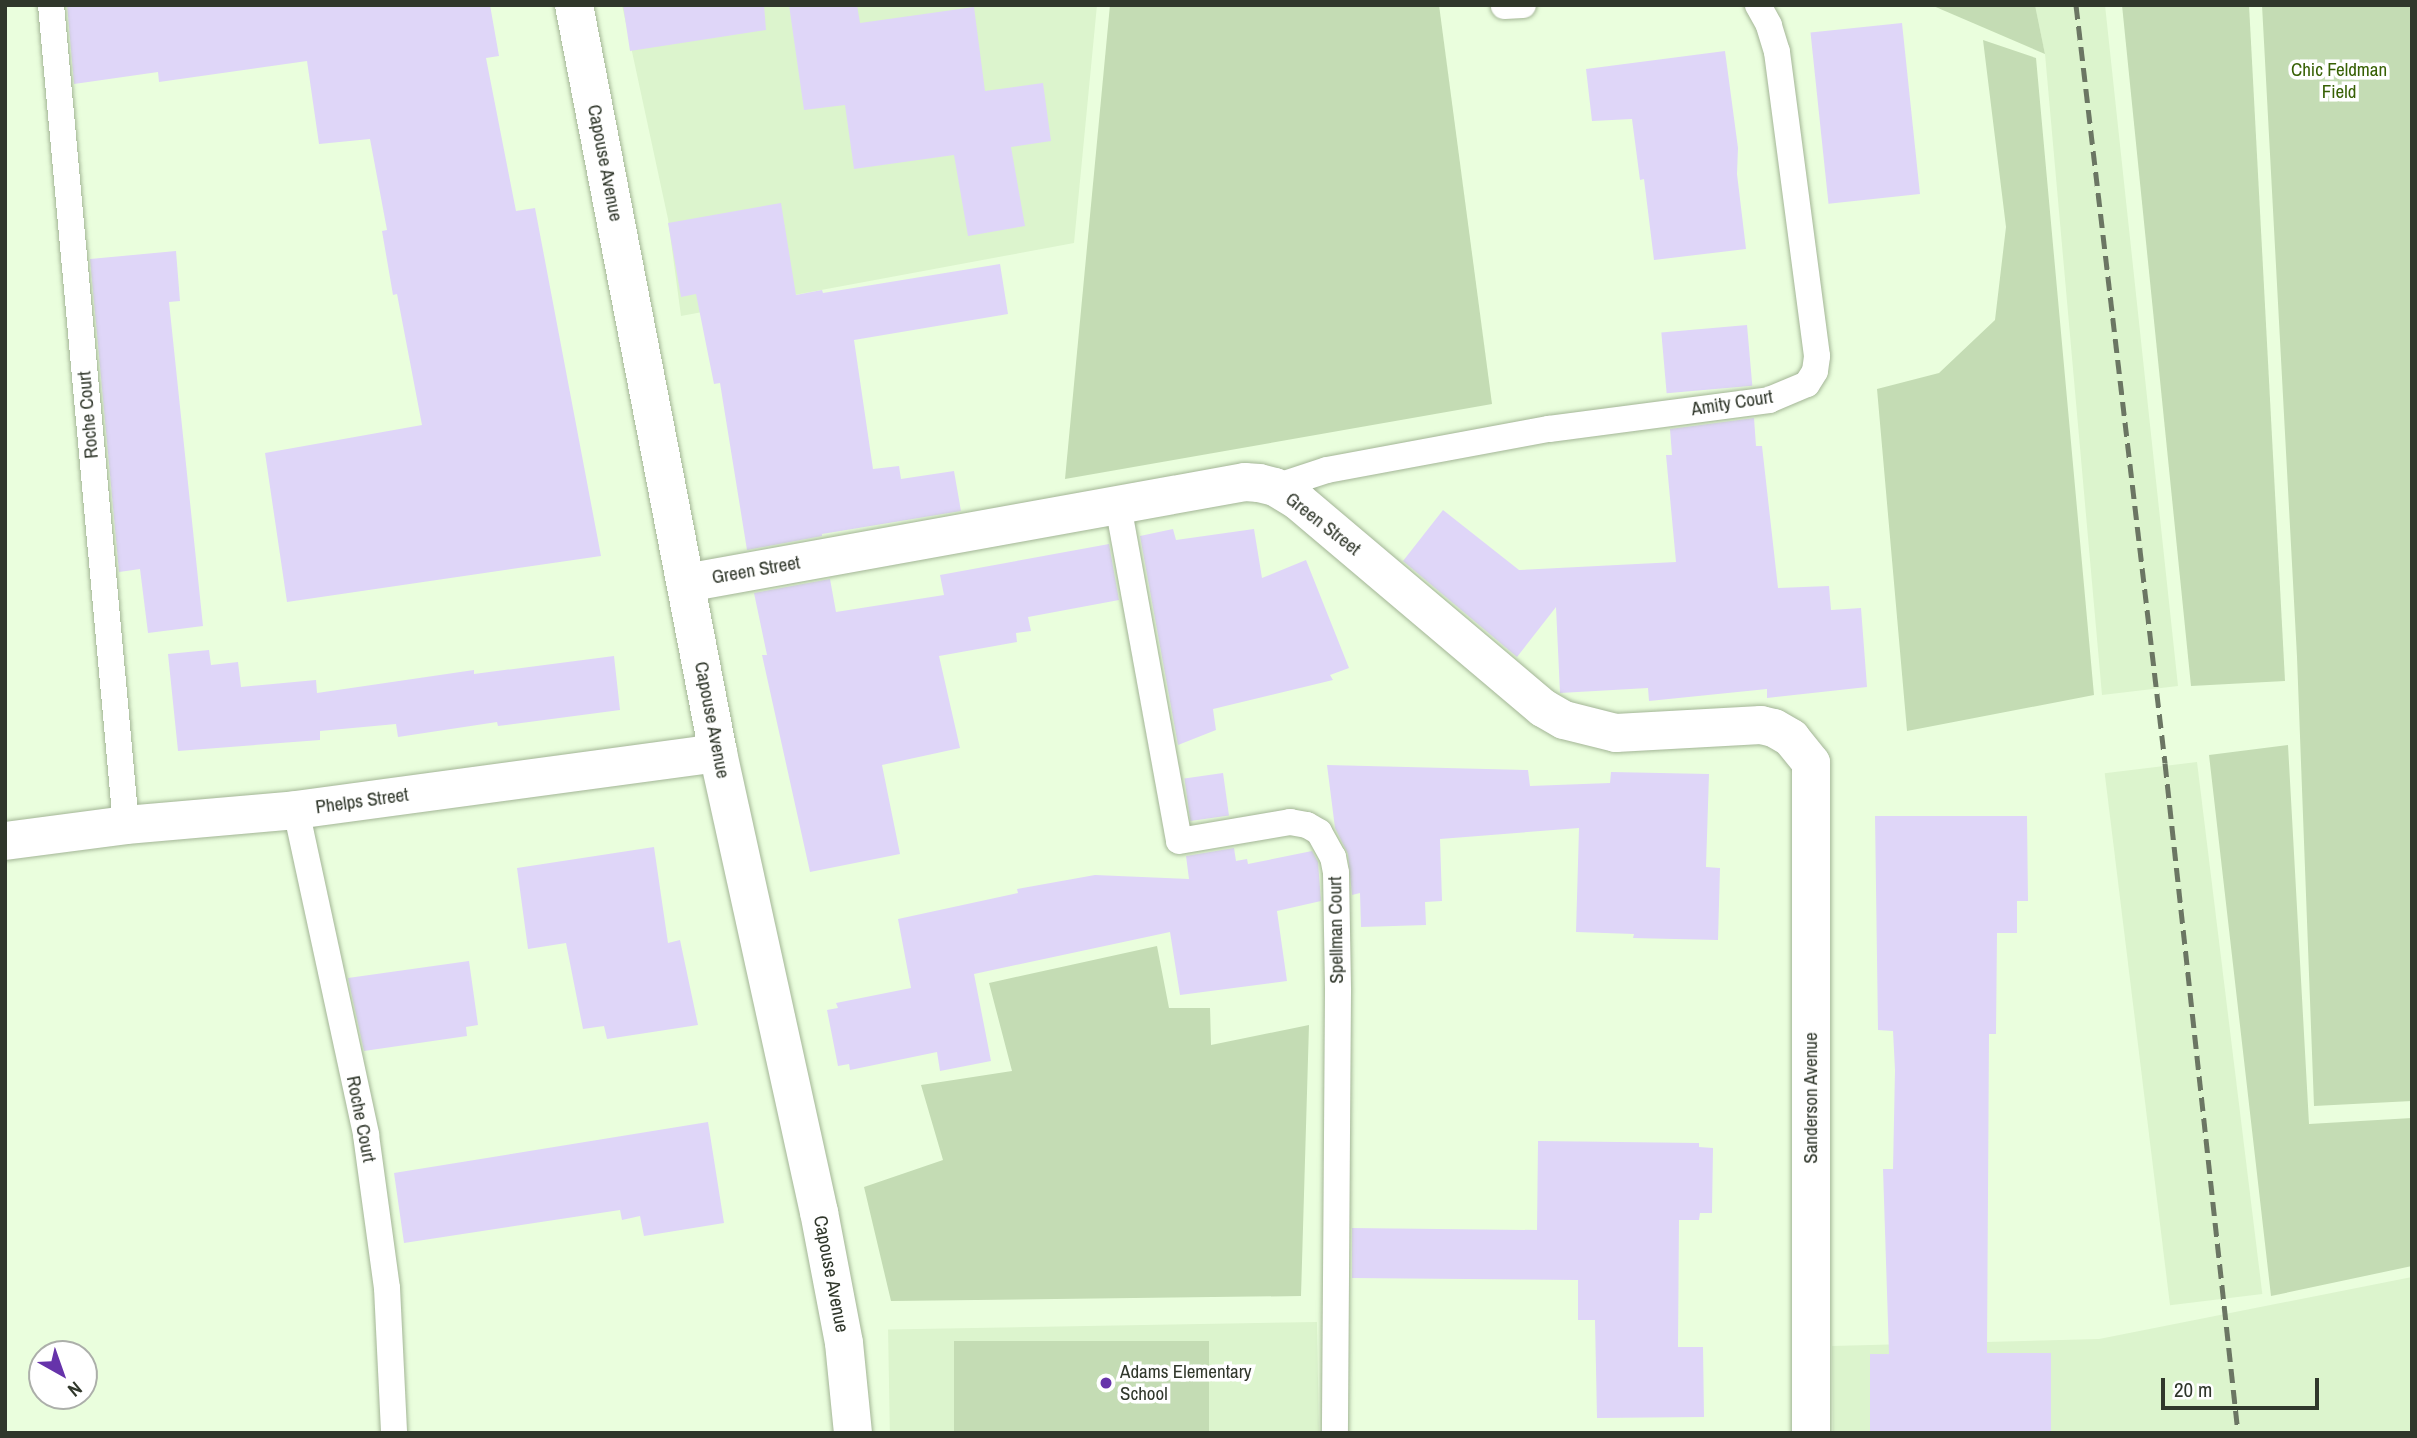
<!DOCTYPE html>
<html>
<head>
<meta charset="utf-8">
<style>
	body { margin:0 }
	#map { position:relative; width:2417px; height:1438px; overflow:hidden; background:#eafedd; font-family:"Archivo Narrow",sans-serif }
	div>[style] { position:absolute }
	.built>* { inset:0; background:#dcf4cd; transform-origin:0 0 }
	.green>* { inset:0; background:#c4dcb4; transform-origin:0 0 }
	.building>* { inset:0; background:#dfd6f8; transform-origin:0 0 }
	.roads { filter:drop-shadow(0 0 2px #a3b596) drop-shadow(0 0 2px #a3b596) }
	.service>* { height:26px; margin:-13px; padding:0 13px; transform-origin:13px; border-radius:13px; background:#fff }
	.minor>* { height:38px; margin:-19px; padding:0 19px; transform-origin:19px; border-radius:19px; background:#fff }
	.rail>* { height:5px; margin-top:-2.5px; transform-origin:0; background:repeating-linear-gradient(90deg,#6b7663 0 14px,transparent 0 21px) }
	.dots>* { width:19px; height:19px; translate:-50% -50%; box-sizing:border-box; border:4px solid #fff; border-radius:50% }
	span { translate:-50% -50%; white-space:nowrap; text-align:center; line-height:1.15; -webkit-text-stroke:7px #fff; paint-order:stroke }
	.park-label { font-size:19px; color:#376004 }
	.street-label { font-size:19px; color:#30372b }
	.poi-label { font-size:19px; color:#30372b }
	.left { translate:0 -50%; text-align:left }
	.frame { position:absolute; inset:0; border:7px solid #30372b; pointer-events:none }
	.north { position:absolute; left:28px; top:1340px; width:70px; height:70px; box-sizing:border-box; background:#fff; border:2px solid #acafaa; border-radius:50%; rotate:140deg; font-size:19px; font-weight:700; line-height:28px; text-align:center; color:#30372b }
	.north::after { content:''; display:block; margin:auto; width:24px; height:32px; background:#63a; clip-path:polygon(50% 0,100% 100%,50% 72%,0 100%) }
	.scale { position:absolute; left:2161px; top:1378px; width:158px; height:32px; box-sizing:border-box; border:4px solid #30372b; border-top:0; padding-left:9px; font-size:21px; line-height:24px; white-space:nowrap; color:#30372b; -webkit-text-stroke:5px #fff; paint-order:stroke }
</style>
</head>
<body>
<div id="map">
	<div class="built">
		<div style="clip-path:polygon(622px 5px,1097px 5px,1074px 243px,681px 316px,668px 219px)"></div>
		<div style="clip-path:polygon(2035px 5px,2105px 5px,2178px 686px,2102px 695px,2045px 54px)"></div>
		<div style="left:2197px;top:762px;width:536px;height:93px;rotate:83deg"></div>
		<div style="clip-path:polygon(2412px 1277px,2412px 1433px,1833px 1433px,1832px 1346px,2099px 1339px)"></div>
		<div style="left:1317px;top:1322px;width:111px;height:429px;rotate:89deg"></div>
	</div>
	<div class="green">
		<div style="clip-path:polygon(1110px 5px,1439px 5px,1492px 404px,1065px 479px)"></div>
		<div style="clip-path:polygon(1931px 5px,2035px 5px,2045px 54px)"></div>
		<div style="clip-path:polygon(2122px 5px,2249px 5px,2285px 681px,2191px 686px)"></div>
		<div style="clip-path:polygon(2262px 5px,2412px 5px,2412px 1101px,2314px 1106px,2297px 657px)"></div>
		<div style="clip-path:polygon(1983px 40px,2036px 58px,2094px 695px,1907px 731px,1877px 389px,1939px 373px,1995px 320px,2006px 227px)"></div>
		<div style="clip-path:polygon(2288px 745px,2309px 1124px,2412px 1118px,2412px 1266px,2271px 1296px,2209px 755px)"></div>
		<div style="clip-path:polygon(1157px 946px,1169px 1008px,1210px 1008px,1211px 1045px,1309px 1025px,1301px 1296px,891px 1301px,864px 1187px,943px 1160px,921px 1085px,1012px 1071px,989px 983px)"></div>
		<div style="left:1209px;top:1341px;width:92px;height:255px;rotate:90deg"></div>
	</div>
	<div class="building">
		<div style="clip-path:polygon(67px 5px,490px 5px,499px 56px,486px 58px,516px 211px,535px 208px,601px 556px,287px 602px,265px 453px,422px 425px,397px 294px,393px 295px,382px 231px,387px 230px,370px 139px,319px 144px,307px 61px,159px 82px,158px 72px,74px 84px)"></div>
		<div style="clip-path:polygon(623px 5px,764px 5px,766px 30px,630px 51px)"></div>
		<div style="clip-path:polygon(789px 5px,857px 5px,860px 23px,974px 7px,985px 91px,1043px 83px,1051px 141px,1011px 147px,1025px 226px,968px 236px,954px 155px,854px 169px,845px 105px,804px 110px)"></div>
		<div style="left:1902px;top:23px;width:172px;height:92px;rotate:84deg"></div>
		<div style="clip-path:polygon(1725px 51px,1738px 148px,1737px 174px,1746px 249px,1654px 260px,1644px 179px,1640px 180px,1632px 119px,1592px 121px,1586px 69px)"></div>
		<div style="clip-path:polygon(781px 203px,796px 295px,822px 290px,823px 293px,1000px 264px,1008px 314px,854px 340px,873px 469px,899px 466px,901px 479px,954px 471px,961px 511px,822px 534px,822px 536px,747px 550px,720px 383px,714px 384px,696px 294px,681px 297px,668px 223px)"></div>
		<div style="clip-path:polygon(176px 251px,180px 301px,169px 302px,203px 626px,148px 633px,140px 569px,119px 572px,90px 259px)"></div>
		<div style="left:1747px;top:325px;width:61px;height:86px;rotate:85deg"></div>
		<div style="clip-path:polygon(1754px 418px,1756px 446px,1762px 446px,1778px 588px,1829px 586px,1831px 610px,1861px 608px,1867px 687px,1767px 698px,1767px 689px,1649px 701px,1648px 688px,1560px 693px,1556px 607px,1517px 657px,1403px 561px,1443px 510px,1519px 570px,1676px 562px,1666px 455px,1672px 455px,1670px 429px)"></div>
		<div style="clip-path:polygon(1173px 529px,1176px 540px,1254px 529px,1262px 578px,1306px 560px,1349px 668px,1330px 675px,1333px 680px,1213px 709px,1216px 730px,1178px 745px,1140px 536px)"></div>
		<div style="clip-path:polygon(1109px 544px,1119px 600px,1028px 617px,1031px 631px,1016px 633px,1017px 642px,939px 656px,960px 748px,882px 765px,900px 854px,810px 872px,762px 655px,767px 655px,754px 593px,830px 579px,836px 612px,944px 595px,940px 575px)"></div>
		<div style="clip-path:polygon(209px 650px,211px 665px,238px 662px,241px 687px,316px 680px,317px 693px,474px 670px,474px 674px,614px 656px,620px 710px,498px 726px,497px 722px,398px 737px,396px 724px,320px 731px,320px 740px,178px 751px,168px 654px)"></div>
		<div style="clip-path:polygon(1327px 765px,1528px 770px,1530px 786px,1610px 783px,1611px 772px,1709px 774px,1706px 867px,1720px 868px,1718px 940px,1633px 938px,1634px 934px,1576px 932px,1579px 828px,1440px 839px,1442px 901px,1425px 902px,1426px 925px,1361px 927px,1360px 893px,1352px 895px,1348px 854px,1335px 828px)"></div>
		<div style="left:1223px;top:773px;width:43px;height:39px;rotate:82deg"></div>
		<div style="clip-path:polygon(1875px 816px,2027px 816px,2028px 901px,2017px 901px,2017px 933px,1997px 933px,1996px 1034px,1989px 1034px,1987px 1353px,2051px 1353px,2051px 1433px,1870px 1433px,1870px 1354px,1889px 1354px,1883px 1169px,1893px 1169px,1895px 1070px,1893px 1031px,1878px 1030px)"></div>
		<div style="clip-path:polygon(654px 847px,668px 943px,680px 940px,698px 1025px,607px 1039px,604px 1026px,583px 1029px,566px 943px,528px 949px,517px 868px)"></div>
		<div style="clip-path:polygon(1234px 848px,1236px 861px,1247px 859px,1248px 864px,1312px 851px,1318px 862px,1321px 901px,1277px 911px,1287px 981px,1180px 995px,1170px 932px,974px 974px,991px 1061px,940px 1071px,937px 1052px,850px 1070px,849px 1064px,838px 1066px,827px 1010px,838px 1008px,836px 1003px,911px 988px,898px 919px,1018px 893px,1017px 889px,1095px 875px,1189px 879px,1186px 856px)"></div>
		<div style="clip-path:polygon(469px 961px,478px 1025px,466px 1027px,467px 1036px,364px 1051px,348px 978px)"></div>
		<div style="clip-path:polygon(708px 1122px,724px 1223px,644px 1236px,640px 1216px,622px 1220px,620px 1210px,404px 1243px,394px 1173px)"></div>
		<div style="clip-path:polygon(1538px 1141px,1699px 1143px,1699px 1147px,1713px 1148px,1712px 1213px,1700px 1213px,1699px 1220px,1679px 1220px,1678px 1347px,1703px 1347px,1704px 1417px,1597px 1418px,1595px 1320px,1578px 1320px,1578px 1280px,1352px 1278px,1352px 1228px,1537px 1230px)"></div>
	</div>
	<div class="roads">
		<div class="service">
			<div style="left:51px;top:5px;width:823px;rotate:84.77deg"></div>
			<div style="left:1504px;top:6px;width:19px;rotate:-3deg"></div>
			<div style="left:1275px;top:487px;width:55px;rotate:-18.1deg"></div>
			<div style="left:1327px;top:470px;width:226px;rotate:-10.5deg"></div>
			<div style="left:1549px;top:429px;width:222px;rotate:-7.5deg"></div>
			<div style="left:1769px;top:400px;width:41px;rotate:-22.8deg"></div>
			<div style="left:1807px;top:384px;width:15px;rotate:-58deg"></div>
			<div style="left:1815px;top:371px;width:15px;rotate:-82deg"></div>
			<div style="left:1817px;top:356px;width:307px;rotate:-97.5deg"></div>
			<div style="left:1777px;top:52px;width:28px;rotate:-107deg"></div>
			<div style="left:1769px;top:25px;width:23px;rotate:-119deg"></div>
			<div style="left:1118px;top:505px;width:341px;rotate:79.7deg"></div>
			<div style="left:1179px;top:841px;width:113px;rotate:-9.7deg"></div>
			<div style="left:1290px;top:822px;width:17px;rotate:10deg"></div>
			<div style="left:1307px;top:825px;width:14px;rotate:30deg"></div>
			<div style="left:1319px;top:832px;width:29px;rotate:61deg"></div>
			<div style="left:1333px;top:857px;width:16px;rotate:79deg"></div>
			<div style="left:1336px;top:873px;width:118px;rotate:89deg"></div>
			<div style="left:1338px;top:991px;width:442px;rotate:90.4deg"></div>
			<div style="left:296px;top:810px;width:332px;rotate:77.8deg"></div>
			<div style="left:366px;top:1135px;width:154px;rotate:82.2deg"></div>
			<div style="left:387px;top:1288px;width:145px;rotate:87.2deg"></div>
		</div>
		<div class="minor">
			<div style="left:574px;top:5px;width:762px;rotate:79.1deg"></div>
			<div style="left:718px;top:753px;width:470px;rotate:77.6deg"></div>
			<div style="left:819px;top:1212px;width:133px;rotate:79.2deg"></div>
			<div style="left:844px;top:1343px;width:90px;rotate:84.3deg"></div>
			<div style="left:686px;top:583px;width:568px;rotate:-10.24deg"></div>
			<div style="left:1245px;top:482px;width:14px;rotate:4deg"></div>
			<div style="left:1259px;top:483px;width:16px;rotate:14deg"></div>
			<div style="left:1275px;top:487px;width:27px;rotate:31deg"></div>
			<div style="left:1298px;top:501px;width:321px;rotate:40.2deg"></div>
			<div style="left:1543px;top:708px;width:24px;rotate:30deg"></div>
			<div style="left:1564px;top:720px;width:54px;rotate:14deg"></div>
			<div style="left:1616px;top:733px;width:145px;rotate:-3.2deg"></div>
			<div style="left:1761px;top:725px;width:13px;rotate:13deg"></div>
			<div style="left:1774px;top:728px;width:20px;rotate:30deg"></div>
			<div style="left:1791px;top:738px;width:32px;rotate:51deg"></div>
			<div style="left:1811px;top:763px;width:670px;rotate:90deg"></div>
			<div style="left:5px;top:841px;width:122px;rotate:-7.5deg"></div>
			<div style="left:126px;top:825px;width:171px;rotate:-5deg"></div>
			<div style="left:296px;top:810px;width:426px;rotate:-7.7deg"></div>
		</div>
	</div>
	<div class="rail">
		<div style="left:2076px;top:5px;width:763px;rotate:83.3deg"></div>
		<div style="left:2165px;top:763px;width:674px;rotate:83.78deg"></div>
	</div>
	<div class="dots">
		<div style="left:1106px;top:1383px;background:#63a"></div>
	</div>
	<div class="park-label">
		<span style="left:2339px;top:81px">Chic Feldman<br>Field</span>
	</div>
	<div class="street-label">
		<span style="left:605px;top:163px;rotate:79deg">Capouse Avenue</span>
		<span style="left:1732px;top:403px;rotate:-9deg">Amity Court</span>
		<span style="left:88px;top:415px;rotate:-95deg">Roche Court</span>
		<span style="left:1323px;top:524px;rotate:38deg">Green Street</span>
		<span style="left:756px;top:570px;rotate:-10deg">Green Street</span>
		<span style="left:712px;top:720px;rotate:79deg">Capouse Avenue</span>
		<span style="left:362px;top:801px;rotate:-8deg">Phelps Street</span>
		<span style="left:1336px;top:930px;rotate:-91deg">Spellman Court</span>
		<span style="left:1811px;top:1098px;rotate:-90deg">Sanderson Avenue</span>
		<span style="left:361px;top:1119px;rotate:79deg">Roche Court</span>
		<span style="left:831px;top:1274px;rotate:79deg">Capouse Avenue</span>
	</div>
	<div class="poi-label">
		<span class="left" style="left:1120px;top:1383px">Adams Elementary<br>School</span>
	</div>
	<div class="frame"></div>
	<div class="north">N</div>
	<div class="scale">20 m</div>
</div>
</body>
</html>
